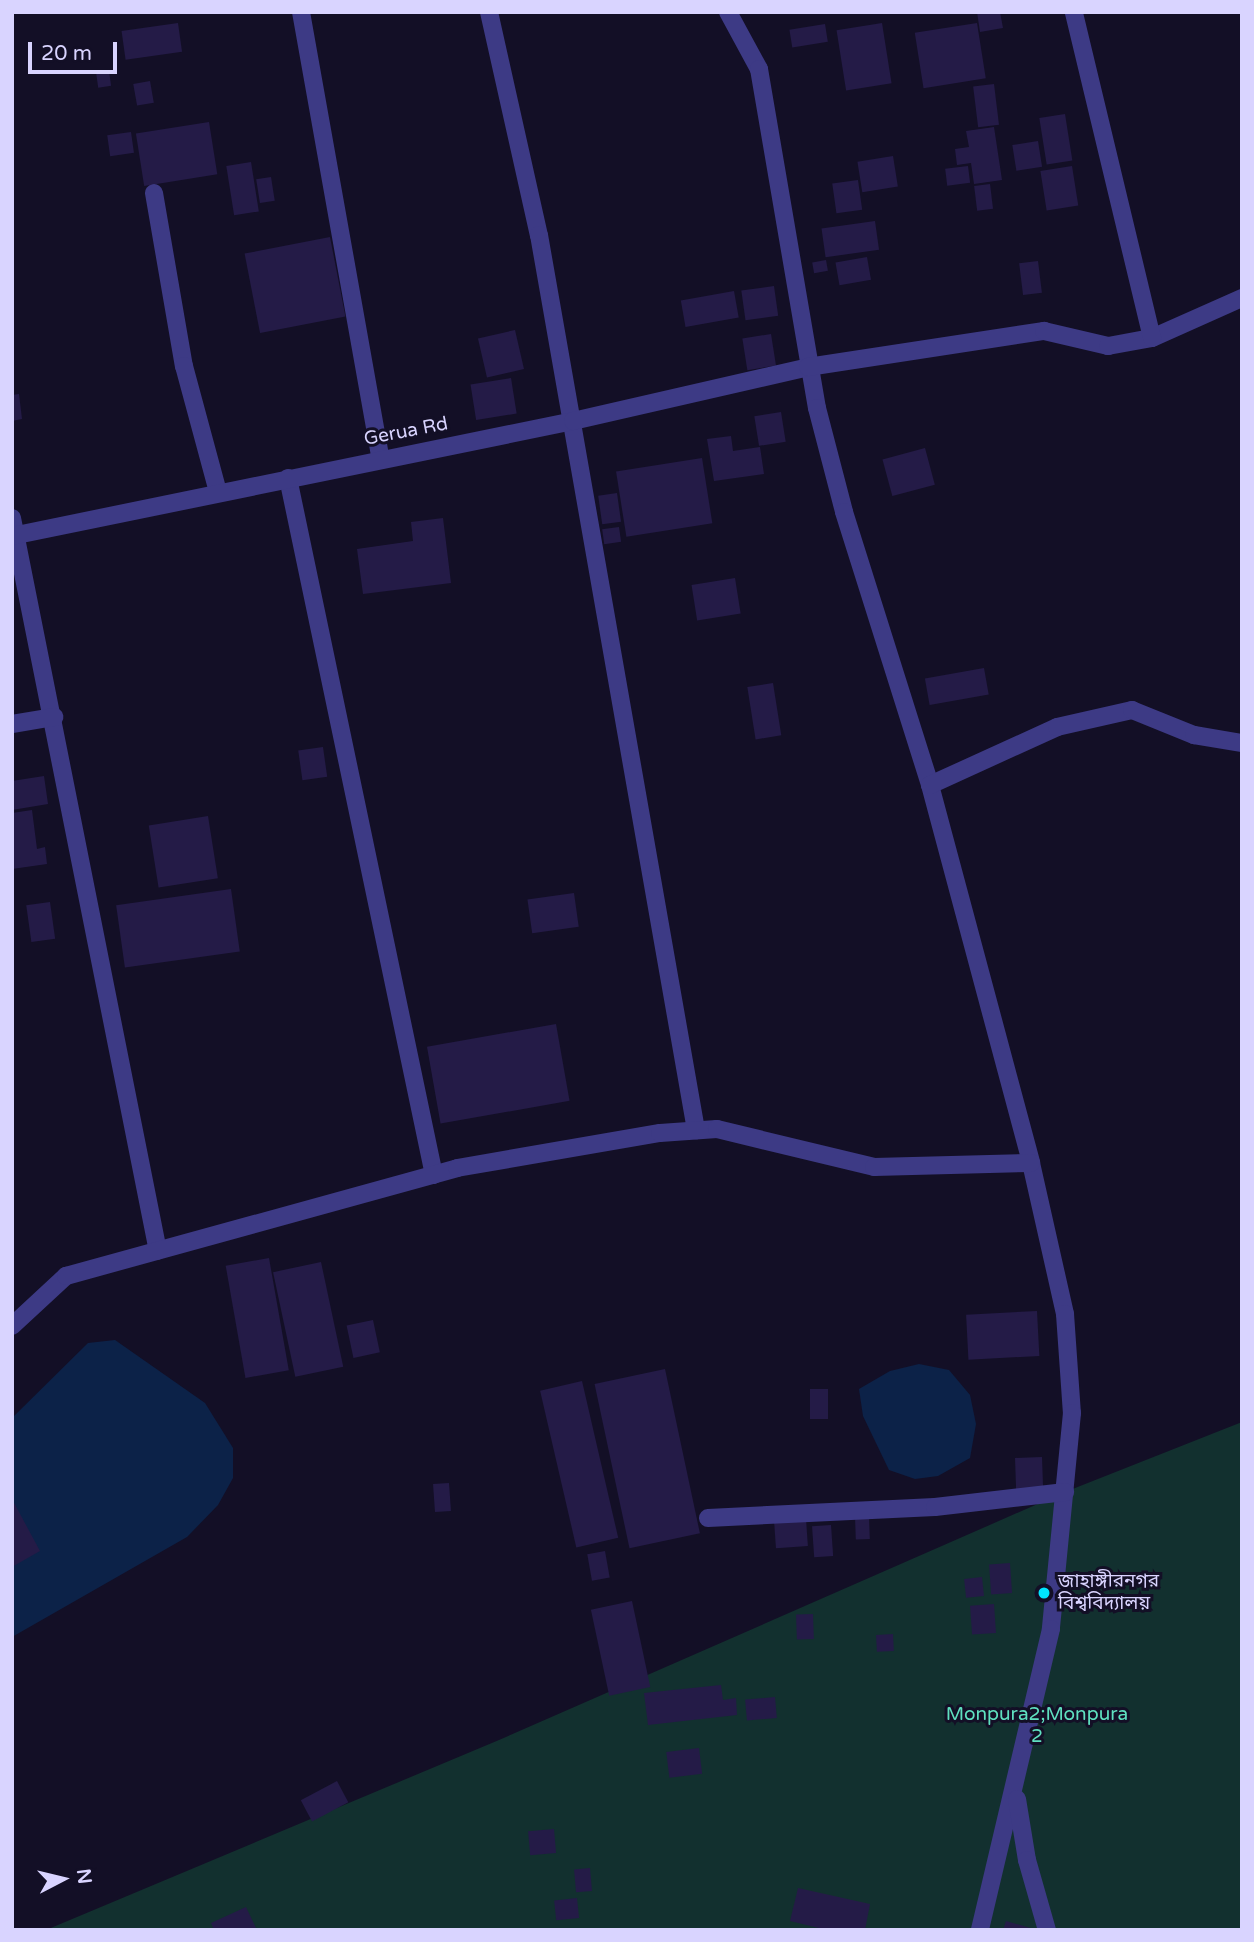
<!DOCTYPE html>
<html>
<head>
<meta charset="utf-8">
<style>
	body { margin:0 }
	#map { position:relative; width:1254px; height:1942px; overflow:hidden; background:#130f26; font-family:"Varela Round","Noto Sans Bengali",sans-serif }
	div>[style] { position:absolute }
	.green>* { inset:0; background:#12302f }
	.water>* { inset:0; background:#0c2248 }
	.building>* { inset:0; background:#241b47; transform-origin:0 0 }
	.minor>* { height:18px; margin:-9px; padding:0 9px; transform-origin:9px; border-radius:9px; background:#3d3a85 }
	.dots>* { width:19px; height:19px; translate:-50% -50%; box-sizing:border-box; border:4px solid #130f26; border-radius:50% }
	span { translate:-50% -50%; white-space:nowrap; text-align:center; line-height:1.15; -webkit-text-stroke:6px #130f26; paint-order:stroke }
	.street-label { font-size:19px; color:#d9d4ff }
	.poi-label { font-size:19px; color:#d9d4ff }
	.left { translate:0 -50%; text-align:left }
	.park-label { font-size:19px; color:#5fe0c0 }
	.frame { position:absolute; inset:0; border:14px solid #d9d4ff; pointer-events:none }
	.north { position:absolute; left:28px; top:1844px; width:70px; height:70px; -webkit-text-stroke:5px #130f26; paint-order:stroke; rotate:83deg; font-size:19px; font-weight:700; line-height:28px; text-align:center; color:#d9d4ff }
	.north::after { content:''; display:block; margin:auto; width:24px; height:32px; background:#d9d4ff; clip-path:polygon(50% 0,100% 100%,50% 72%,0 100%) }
	.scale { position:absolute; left:28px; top:42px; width:89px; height:32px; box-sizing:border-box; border:4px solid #d9d4ff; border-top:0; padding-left:9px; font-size:21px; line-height:24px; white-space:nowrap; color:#d9d4ff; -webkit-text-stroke:5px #130f26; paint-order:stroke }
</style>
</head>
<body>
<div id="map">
	<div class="green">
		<div style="clip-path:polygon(1242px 1422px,1242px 1930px,46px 1930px,499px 1740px,1065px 1492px)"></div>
	</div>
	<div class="water">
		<div style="clip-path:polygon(115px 1340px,205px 1403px,233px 1448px,233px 1478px,218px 1505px,187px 1537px,12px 1637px,12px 1418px,88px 1343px)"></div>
		<div style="clip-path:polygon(919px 1364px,949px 1370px,970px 1395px,976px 1424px,970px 1458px,938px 1476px,915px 1479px,889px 1470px,863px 1416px,859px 1389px,890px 1371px)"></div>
	</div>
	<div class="building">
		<div style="clip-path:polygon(977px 12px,1000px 12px,1003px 28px,980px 32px)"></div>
		<div style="left:178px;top:23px;width:29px;height:57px;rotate:82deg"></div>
		<div style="left:882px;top:23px;width:61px;height:46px;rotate:81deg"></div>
		<div style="left:977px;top:23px;width:56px;height:63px;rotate:81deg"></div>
		<div style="left:825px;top:24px;width:18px;height:36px;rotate:81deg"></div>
		<div style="left:109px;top:71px;width:15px;height:13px;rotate:82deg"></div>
		<div style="left:150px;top:81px;width:22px;height:17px;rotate:80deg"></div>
		<div style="left:994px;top:84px;width:41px;height:21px;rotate:83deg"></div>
		<div style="left:1065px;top:114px;width:47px;height:26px;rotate:81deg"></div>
		<div style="left:209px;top:122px;width:53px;height:74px;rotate:81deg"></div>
		<div style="clip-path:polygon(994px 127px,1002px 180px,974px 184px,971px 163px,957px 165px,955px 149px,969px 147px,966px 131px)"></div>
		<div style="left:131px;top:132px;width:21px;height:24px;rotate:82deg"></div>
		<div style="left:1038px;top:141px;width:26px;height:26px;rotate:81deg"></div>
		<div style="left:893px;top:156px;width:31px;height:36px;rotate:81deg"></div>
		<div style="left:251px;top:162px;width:50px;height:25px;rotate:81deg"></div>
		<div style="left:968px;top:166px;width:17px;height:23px;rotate:83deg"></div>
		<div style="left:1072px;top:166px;width:40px;height:32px;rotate:81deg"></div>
		<div style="left:271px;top:177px;width:24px;height:15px;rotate:81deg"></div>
		<div style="left:858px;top:180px;width:30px;height:26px;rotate:82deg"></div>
		<div style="left:990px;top:184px;width:25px;height:16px;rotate:83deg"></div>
		<div style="left:875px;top:221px;width:29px;height:54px;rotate:82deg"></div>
		<div style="left:330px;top:237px;width:81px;height:87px;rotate:79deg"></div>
		<div style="left:867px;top:257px;width:23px;height:32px;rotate:80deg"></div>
		<div style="left:826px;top:260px;width:11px;height:14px;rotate:80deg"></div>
		<div style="left:1038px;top:261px;width:32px;height:19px;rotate:83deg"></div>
		<div style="left:774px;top:286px;width:30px;height:33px;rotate:82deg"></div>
		<div style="left:734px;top:291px;width:27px;height:54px;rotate:80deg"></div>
		<div style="left:515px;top:330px;width:40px;height:38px;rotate:77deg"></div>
		<div style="left:771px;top:334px;width:32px;height:29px;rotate:81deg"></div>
		<div style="left:511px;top:378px;width:36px;height:41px;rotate:81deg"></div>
		<div style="clip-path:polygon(19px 394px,22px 419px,12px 421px,12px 395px)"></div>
		<div style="left:781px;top:412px;width:30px;height:27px;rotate:81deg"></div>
		<div style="clip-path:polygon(731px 436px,733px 451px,760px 447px,764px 474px,714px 481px,707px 439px)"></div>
		<div style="left:925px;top:448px;width:38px;height:44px;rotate:75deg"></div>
		<div style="left:702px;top:458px;width:66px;height:87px;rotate:81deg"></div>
		<div style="left:617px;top:493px;width:29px;height:19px;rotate:82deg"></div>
		<div style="clip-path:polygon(443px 518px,451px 583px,363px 594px,357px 549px,413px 541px,411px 522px)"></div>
		<div style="left:619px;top:527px;width:15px;height:17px;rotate:82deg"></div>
		<div style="left:735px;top:578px;width:36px;height:44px;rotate:81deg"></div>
		<div style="left:984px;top:668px;width:27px;height:60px;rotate:80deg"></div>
		<div style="left:773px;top:683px;width:53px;height:26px;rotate:81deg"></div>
		<div style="left:323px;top:747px;width:30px;height:25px;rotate:82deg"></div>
		<div style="clip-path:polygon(44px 776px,48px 804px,12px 810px,12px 781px)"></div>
		<div style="clip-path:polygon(32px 810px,37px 849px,45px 847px,47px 864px,12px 869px,12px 813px)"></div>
		<div style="left:208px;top:816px;width:63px;height:60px;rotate:81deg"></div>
		<div style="left:231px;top:889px;width:63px;height:116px;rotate:82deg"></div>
		<div style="left:574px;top:893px;width:34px;height:47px;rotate:82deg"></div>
		<div style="left:50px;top:902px;width:37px;height:24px;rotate:82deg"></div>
		<div style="left:556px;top:1024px;width:78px;height:131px;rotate:80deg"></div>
		<div style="left:269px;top:1258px;width:114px;height:44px;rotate:80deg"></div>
		<div style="left:321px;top:1262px;width:107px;height:49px;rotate:78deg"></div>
		<div style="left:1037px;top:1311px;width:45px;height:71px;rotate:87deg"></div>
		<div style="left:373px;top:1320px;width:33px;height:27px;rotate:78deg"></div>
		<div style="left:665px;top:1369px;width:168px;height:72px;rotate:78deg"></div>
		<div style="left:582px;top:1381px;width:161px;height:43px;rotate:77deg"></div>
		<div style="left:810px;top:1389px;width:18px;height:30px"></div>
		<div style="left:1042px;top:1457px;width:36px;height:27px;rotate:88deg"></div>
		<div style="left:449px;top:1483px;width:28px;height:16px;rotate:86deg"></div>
		<div style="clip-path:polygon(12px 1499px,40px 1551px,12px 1567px)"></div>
		<div style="left:869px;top:1516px;width:23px;height:14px;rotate:88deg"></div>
		<div style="left:806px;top:1519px;width:27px;height:32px;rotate:86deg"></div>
		<div style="left:831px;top:1525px;width:31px;height:19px;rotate:86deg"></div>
		<div style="left:605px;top:1551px;width:27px;height:18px;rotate:80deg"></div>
		<div style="left:1010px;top:1563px;width:30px;height:21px;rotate:86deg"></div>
		<div style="left:982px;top:1577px;width:19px;height:18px;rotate:84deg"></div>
		<div style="left:632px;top:1601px;width:88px;height:42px;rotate:78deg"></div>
		<div style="left:994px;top:1604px;width:29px;height:24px;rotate:86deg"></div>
		<div style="left:813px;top:1614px;width:25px;height:17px;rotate:88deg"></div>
		<div style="left:893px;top:1634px;width:17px;height:17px;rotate:87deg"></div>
		<div style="clip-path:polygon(721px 1685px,723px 1700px,736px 1698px,737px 1715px,648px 1725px,644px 1693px)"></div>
		<div style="left:775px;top:1697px;width:21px;height:30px;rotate:85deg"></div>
		<div style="left:699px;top:1748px;width:26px;height:33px;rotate:83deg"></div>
		<div style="left:337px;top:1781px;width:24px;height:41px;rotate:62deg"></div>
		<div style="left:554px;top:1829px;width:24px;height:26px;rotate:85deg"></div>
		<div style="left:590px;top:1868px;width:23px;height:16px;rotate:85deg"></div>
		<div style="clip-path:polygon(798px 1888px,870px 1904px,865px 1930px,827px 1930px,790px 1921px)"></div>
		<div style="left:577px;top:1898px;width:20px;height:23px;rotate:84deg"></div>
		<div style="clip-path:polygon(246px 1907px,257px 1930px,214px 1930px,211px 1923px)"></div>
		<div style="clip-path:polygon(1006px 1921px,1034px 1929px,1034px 1930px,1003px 1930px)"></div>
	</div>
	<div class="minor">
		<div style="left:301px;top:12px;width:454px;rotate:79.9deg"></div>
		<div style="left:489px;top:12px;width:229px;rotate:77.4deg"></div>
		<div style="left:539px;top:235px;width:909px;rotate:80.05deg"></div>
		<div style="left:728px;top:12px;width:65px;rotate:61.5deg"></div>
		<div style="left:759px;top:69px;width:344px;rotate:80.3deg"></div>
		<div style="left:817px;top:408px;width:107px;rotate:75.4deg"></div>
		<div style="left:844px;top:512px;width:286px;rotate:72.5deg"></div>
		<div style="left:930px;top:785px;width:391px;rotate:75deg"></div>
		<div style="left:1031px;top:1163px;width:155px;rotate:77.3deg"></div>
		<div style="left:1065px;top:1314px;width:99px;rotate:86deg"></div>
		<div style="left:1072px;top:1413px;width:217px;rotate:95.6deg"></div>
		<div style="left:1051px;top:1629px;width:309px;rotate:103.3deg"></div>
		<div style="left:154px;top:193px;width:176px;rotate:80.2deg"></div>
		<div style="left:184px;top:366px;width:131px;rotate:74.9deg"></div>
		<div style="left:1152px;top:338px;width:98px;rotate:-24deg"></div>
		<div style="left:288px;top:478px;width:712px;rotate:78.17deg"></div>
		<div style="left:12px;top:518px;width:747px;rotate:78.74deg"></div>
		<div style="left:12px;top:536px;width:573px;rotate:-11.58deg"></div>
		<div style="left:573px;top:421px;width:241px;rotate:-12.9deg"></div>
		<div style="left:808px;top:367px;width:239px;rotate:-8.7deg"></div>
		<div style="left:1044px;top:331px;width:66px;rotate:13.2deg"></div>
		<div style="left:1108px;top:346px;width:45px;rotate:-10.3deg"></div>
		<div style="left:1152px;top:338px;width:335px;rotate:-103.5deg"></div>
		<div style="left:12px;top:724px;width:43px;rotate:-9.5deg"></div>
		<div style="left:930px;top:785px;width:140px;rotate:-24.5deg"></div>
		<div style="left:1057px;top:727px;width:77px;rotate:-12.8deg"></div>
		<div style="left:1132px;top:710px;width:67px;rotate:22deg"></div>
		<div style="left:1194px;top:735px;width:49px;rotate:9.5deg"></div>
		<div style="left:12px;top:1326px;width:74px;rotate:-42.8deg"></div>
		<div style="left:66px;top:1276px;width:406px;rotate:-15.4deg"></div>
		<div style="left:457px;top:1168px;width:206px;rotate:-9.8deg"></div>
		<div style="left:660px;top:1133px;width:57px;rotate:-4deg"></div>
		<div style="left:717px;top:1129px;width:162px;rotate:13.6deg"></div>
		<div style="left:874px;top:1167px;width:157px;rotate:-1.5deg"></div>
		<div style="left:708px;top:1518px;width:227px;rotate:-2.8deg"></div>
		<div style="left:935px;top:1507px;width:131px;rotate:-6.6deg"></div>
		<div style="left:1017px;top:1799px;width:62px;rotate:80.7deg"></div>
		<div style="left:1027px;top:1860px;width:73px;rotate:74.1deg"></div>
	</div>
	<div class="dots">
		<div style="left:1044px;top:1593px;background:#00e5ff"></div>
	</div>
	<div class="street-label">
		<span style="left:406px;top:432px;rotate:-11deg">Gerua Rd</span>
	</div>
	<div class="poi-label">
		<span class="left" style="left:1058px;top:1593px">জাহাঙ্গীরনগর<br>বিশ্ববিদ্যালয়</span>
	</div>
	<div class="park-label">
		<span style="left:1037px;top:1726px">Monpura2;Monpura<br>2</span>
	</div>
	<div class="frame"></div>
	<div class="north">N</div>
	<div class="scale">20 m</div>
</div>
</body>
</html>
